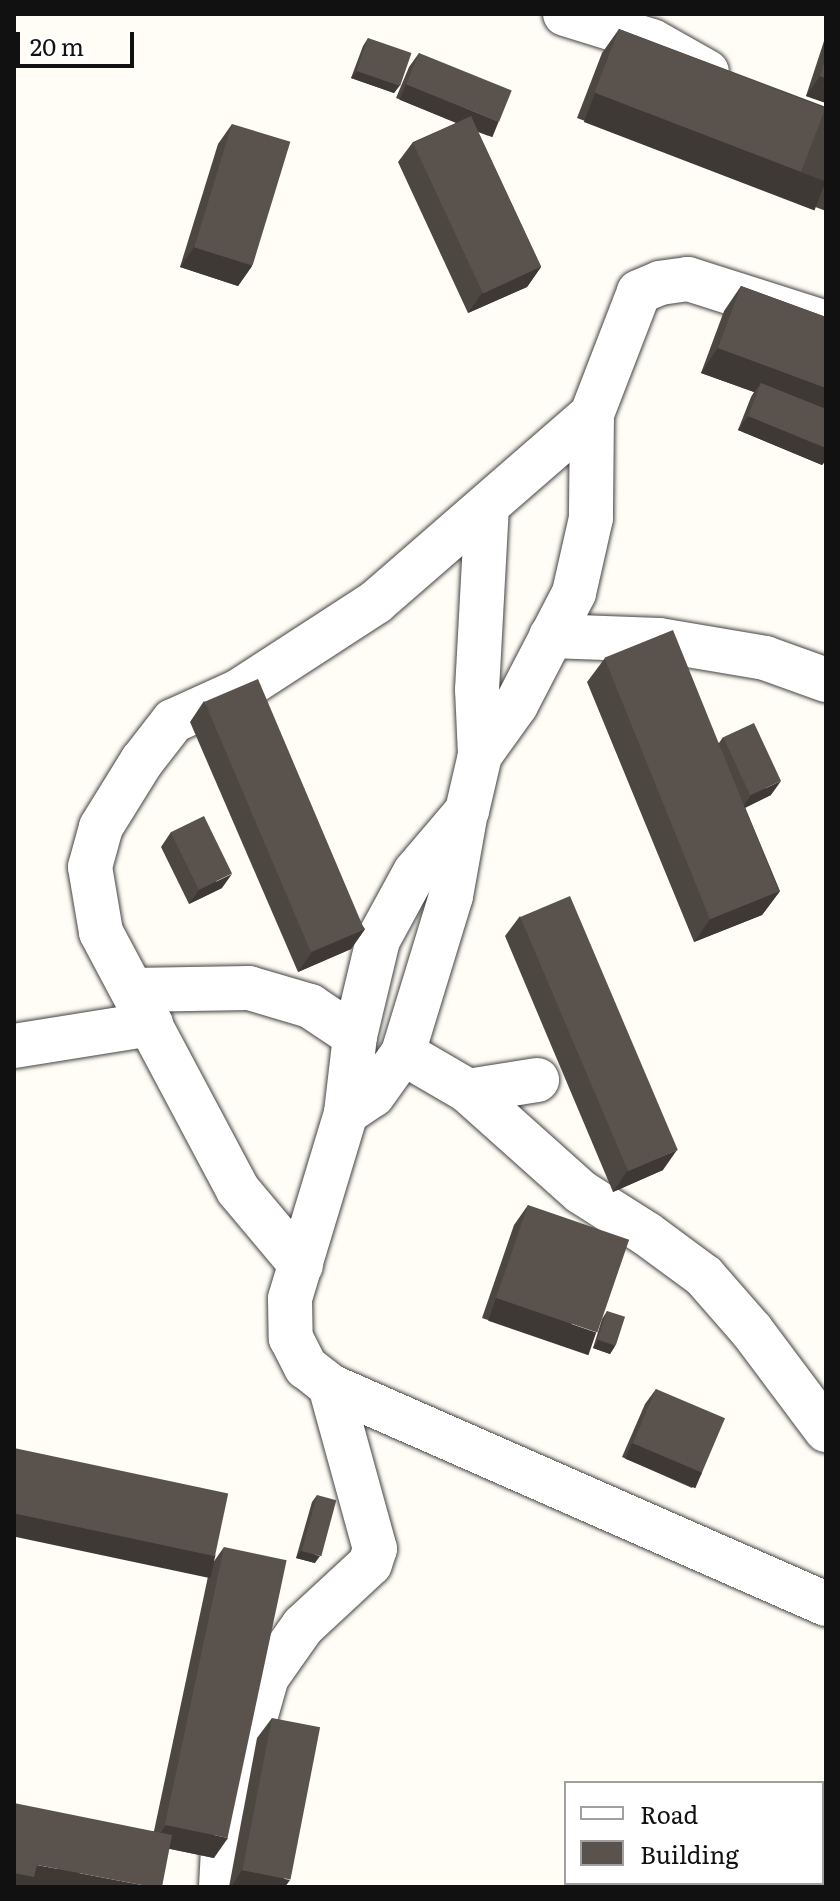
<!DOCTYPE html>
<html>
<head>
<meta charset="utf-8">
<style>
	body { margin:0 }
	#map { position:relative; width:840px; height:1901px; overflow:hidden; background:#fffdf5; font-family:Literata,serif }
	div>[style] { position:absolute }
	.roads { filter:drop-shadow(0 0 2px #444) drop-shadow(0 0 2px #444) }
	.minor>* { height:44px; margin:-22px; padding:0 22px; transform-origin:22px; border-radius:22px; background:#fff }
	.wall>* { inset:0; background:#4d4742 }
	.shaded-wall>* { inset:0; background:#3f3936; transform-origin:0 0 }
	.building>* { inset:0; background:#5a524d; transform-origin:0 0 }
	span { translate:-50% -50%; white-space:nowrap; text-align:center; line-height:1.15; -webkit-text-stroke:8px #fff; paint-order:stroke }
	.frame { position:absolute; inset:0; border:16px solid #111; pointer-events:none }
	.legend { position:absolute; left:564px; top:1781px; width:260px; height:104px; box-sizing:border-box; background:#fff; border:2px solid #a0a0a0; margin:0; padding:10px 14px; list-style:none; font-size:24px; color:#111 }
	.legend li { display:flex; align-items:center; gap:16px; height:40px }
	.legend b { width:40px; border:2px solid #a0a0a0 }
	.scale { position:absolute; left:16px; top:32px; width:118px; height:36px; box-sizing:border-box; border:4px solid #111; border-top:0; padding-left:10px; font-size:24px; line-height:28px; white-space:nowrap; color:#111; -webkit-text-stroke:6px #fff; paint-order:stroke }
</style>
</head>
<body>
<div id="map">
	<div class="roads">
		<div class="minor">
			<div style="left:565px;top:14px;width:91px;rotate:17.2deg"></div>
			<div style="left:652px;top:41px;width:63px;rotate:29.4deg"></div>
			<div style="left:826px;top:323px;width:145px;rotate:-162.3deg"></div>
			<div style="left:688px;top:279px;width:28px;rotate:172deg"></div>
			<div style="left:660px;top:283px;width:23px;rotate:157deg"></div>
			<div style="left:639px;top:292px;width:131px;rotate:111.1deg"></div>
			<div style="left:592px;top:414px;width:104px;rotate:90.6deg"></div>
			<div style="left:591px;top:518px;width:77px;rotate:102.8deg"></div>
			<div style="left:574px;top:593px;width:126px;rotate:117.4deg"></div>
			<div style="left:516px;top:705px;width:62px;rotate:125.8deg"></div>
			<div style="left:480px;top:755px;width:57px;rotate:103.1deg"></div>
			<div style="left:467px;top:811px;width:80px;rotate:130.4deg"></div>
			<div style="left:415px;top:872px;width:77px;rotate:118.6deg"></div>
			<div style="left:378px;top:940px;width:99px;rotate:103.5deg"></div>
			<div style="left:355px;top:1036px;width:78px;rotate:96.7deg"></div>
			<div style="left:346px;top:1113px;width:194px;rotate:106.8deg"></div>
			<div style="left:290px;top:1299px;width:39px;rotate:89deg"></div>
			<div style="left:291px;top:1338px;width:33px;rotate:63deg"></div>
			<div style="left:306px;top:1367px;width:31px;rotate:38deg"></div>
			<div style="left:330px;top:1386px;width:542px;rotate:23.73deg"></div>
			<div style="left:551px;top:636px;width:108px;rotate:2.1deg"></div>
			<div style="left:659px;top:640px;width:108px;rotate:9.6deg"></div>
			<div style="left:765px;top:658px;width:65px;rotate:19.8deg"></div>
			<div style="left:480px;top:755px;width:65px;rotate:-92.6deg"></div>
			<div style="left:477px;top:690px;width:184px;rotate:-86.9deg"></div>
			<div style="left:132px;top:990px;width:117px;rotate:-1deg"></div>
			<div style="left:249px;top:988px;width:64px;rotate:16.4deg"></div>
			<div style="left:310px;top:1006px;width:54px;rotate:33.7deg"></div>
			<div style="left:14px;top:1046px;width:139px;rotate:-9.1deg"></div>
			<div style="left:403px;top:1053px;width:75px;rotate:30.3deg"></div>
			<div style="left:468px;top:1091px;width:152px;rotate:41.8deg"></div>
			<div style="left:581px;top:1192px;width:78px;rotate:32.5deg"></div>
			<div style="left:647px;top:1234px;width:71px;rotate:36.4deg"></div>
			<div style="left:704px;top:1276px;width:73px;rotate:48.9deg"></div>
			<div style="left:752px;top:1331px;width:124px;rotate:53.2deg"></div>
			<div style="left:468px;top:1091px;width:70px;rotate:-9.1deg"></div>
			<div style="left:346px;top:1113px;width:32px;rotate:-34deg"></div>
			<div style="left:373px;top:1095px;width:52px;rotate:-54.5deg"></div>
			<div style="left:403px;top:1053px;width:164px;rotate:-73deg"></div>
			<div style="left:451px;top:896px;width:85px;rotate:-79.9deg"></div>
			<div style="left:301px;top:1265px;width:98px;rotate:-130deg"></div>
			<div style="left:238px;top:1190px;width:292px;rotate:-118deg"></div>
			<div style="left:101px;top:932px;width:66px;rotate:-99.6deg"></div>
			<div style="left:90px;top:867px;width:41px;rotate:-74.6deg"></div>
			<div style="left:101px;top:827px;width:78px;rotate:-58.2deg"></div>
			<div style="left:142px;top:761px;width:51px;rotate:-52.2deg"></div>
			<div style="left:173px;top:721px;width:72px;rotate:-24.4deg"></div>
			<div style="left:239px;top:691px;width:163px;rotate:-33deg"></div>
			<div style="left:376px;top:602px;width:286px;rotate:-41deg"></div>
			<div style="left:221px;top:1887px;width:34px;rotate:-87deg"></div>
			<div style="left:223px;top:1853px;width:91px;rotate:-77.9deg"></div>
			<div style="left:242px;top:1764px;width:91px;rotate:-74deg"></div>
			<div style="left:267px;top:1677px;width:62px;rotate:-54.8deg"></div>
			<div style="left:303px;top:1626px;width:91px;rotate:-42.8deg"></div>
			<div style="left:370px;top:1564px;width:16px;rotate:-72deg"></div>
			<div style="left:375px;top:1549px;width:169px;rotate:-105.4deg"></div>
		</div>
	</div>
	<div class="wall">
		<div style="clip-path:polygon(619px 29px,826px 107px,826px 211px,577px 118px,602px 53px)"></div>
		<div style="clip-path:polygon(826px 35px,826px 103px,806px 96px)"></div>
		<div style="clip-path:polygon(368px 38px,400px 85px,394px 93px,351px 78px,363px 46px)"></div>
		<div style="clip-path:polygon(419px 53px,489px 136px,478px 132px,541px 267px,527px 287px,468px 313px,398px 162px,413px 142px,456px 123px,396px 98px,409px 67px)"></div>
		<div style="clip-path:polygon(232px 124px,252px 266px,238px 286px,180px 267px,218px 144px)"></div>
		<div style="clip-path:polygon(741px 286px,826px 317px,826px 460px,822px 465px,738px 430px,751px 397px,754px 392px,701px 373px,724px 311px)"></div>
		<div style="clip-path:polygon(605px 658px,719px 743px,723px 737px,771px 795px,745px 807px,780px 891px,762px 915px,694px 942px,587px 682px)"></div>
		<div style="clip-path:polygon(204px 701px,365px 929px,351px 949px,298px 972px,190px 722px)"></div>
		<div style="clip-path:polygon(171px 832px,222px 888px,189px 904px,161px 847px)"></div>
		<div style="clip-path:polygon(520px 916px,663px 1170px,613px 1192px,505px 936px)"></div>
		<div style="clip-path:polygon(528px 1205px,582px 1352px,482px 1318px,514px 1225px)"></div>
		<div style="clip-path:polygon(607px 1311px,615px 1346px,610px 1354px,593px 1348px,602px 1319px)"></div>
		<div style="clip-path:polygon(656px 1389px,702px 1473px,692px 1488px,622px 1457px,645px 1404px)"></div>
		<div style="clip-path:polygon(317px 1495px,315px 1563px,296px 1558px,312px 1502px)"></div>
		<div style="clip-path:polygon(224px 1547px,214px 1858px,170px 1849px,27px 1887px,14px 1887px,154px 1831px,210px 1567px)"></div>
		<div style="clip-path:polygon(272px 1718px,285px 1887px,229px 1887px,257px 1738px)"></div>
	</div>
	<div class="shaded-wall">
		<div style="clip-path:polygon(357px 71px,400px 85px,394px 93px,351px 78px)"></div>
		<div style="clip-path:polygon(820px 76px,826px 78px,826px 103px,806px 96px)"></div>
		<div style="left:406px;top:84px;width:100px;height:17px;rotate:22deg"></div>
		<div style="left:595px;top:93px;width:247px;height:31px;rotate:21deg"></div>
		<div style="clip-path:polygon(194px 247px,252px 266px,238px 286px,180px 267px)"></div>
		<div style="clip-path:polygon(541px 267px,527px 287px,468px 313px,482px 293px)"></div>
		<div style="clip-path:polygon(718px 348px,826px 388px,826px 419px,761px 383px,754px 392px,701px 373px)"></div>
		<div style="clip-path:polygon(748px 416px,826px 448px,826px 460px,822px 465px,738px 430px)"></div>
		<div style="clip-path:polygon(781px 781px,771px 795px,741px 810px,751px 795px)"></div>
		<div style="clip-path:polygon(232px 874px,222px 888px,189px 904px,199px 890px)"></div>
		<div style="clip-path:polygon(780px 891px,762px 915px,694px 942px,711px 918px)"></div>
		<div style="clip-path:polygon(365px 929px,351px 949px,298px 972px,312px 952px)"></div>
		<div style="clip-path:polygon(677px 1150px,663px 1170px,613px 1192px,627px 1171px)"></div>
		<div style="left:496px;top:1298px;width:106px;height:24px;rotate:19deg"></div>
		<div style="clip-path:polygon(598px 1340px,615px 1346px,610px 1354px,593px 1348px)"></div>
		<div style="left:632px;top:1443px;width:76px;height:17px;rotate:23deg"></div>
		<div style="left:14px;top:1512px;width:206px;height:24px;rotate:12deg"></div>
		<div style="clip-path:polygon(301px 1551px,320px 1556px,315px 1563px,296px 1558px)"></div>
		<div style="clip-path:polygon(166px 1825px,228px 1838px,214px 1858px,152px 1845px)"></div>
		<div style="clip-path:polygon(37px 1865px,152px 1887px,34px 1887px,28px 1886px,27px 1887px,14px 1887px,14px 1873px)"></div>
		<div style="clip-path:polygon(242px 1870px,290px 1880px,285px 1887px,231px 1887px)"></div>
	</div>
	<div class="building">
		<div style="left:619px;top:29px;width:221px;height:68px;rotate:21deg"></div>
		<div style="left:368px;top:38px;width:46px;height:35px;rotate:19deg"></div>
		<div style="left:419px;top:53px;width:100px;height:34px;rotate:22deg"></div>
		<div style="clip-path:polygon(826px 57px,826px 78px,820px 76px)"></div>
		<div style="left:471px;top:116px;width:166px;height:64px;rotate:65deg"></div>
		<div style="left:232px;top:124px;width:61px;height:129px;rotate:17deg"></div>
		<div style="clip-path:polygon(741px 286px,826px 317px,826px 388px,718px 348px)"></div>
		<div style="clip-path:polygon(761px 383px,826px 409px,826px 448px,748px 416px)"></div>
		<div style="left:673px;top:630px;width:282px;height:74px;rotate:68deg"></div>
		<div style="left:258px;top:679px;width:272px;height:58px;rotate:67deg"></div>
		<div style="left:754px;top:723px;width:64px;height:34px;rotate:65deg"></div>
		<div style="left:204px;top:816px;width:64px;height:37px;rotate:64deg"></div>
		<div style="left:570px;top:896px;width:276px;height:54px;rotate:67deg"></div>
		<div style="left:528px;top:1205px;width:107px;height:98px;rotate:19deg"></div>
		<div style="left:607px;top:1311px;width:19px;height:30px;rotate:18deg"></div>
		<div style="left:656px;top:1389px;width:75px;height:59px;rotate:23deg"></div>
		<div style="left:14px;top:1448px;width:219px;height:64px;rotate:12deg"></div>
		<div style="left:317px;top:1495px;width:20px;height:58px;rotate:15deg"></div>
		<div style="left:224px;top:1547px;width:64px;height:284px;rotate:12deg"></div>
		<div style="left:272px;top:1718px;width:49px;height:155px;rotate:11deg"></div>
		<div style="clip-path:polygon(14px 1803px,172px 1835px,162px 1887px,152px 1887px,37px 1865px,34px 1877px,14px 1873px)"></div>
	</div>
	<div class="frame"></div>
	<ul class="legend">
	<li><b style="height:10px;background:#fff"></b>Road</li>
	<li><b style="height:22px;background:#5a524d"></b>Building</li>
	</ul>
	<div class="scale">20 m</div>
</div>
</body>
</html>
